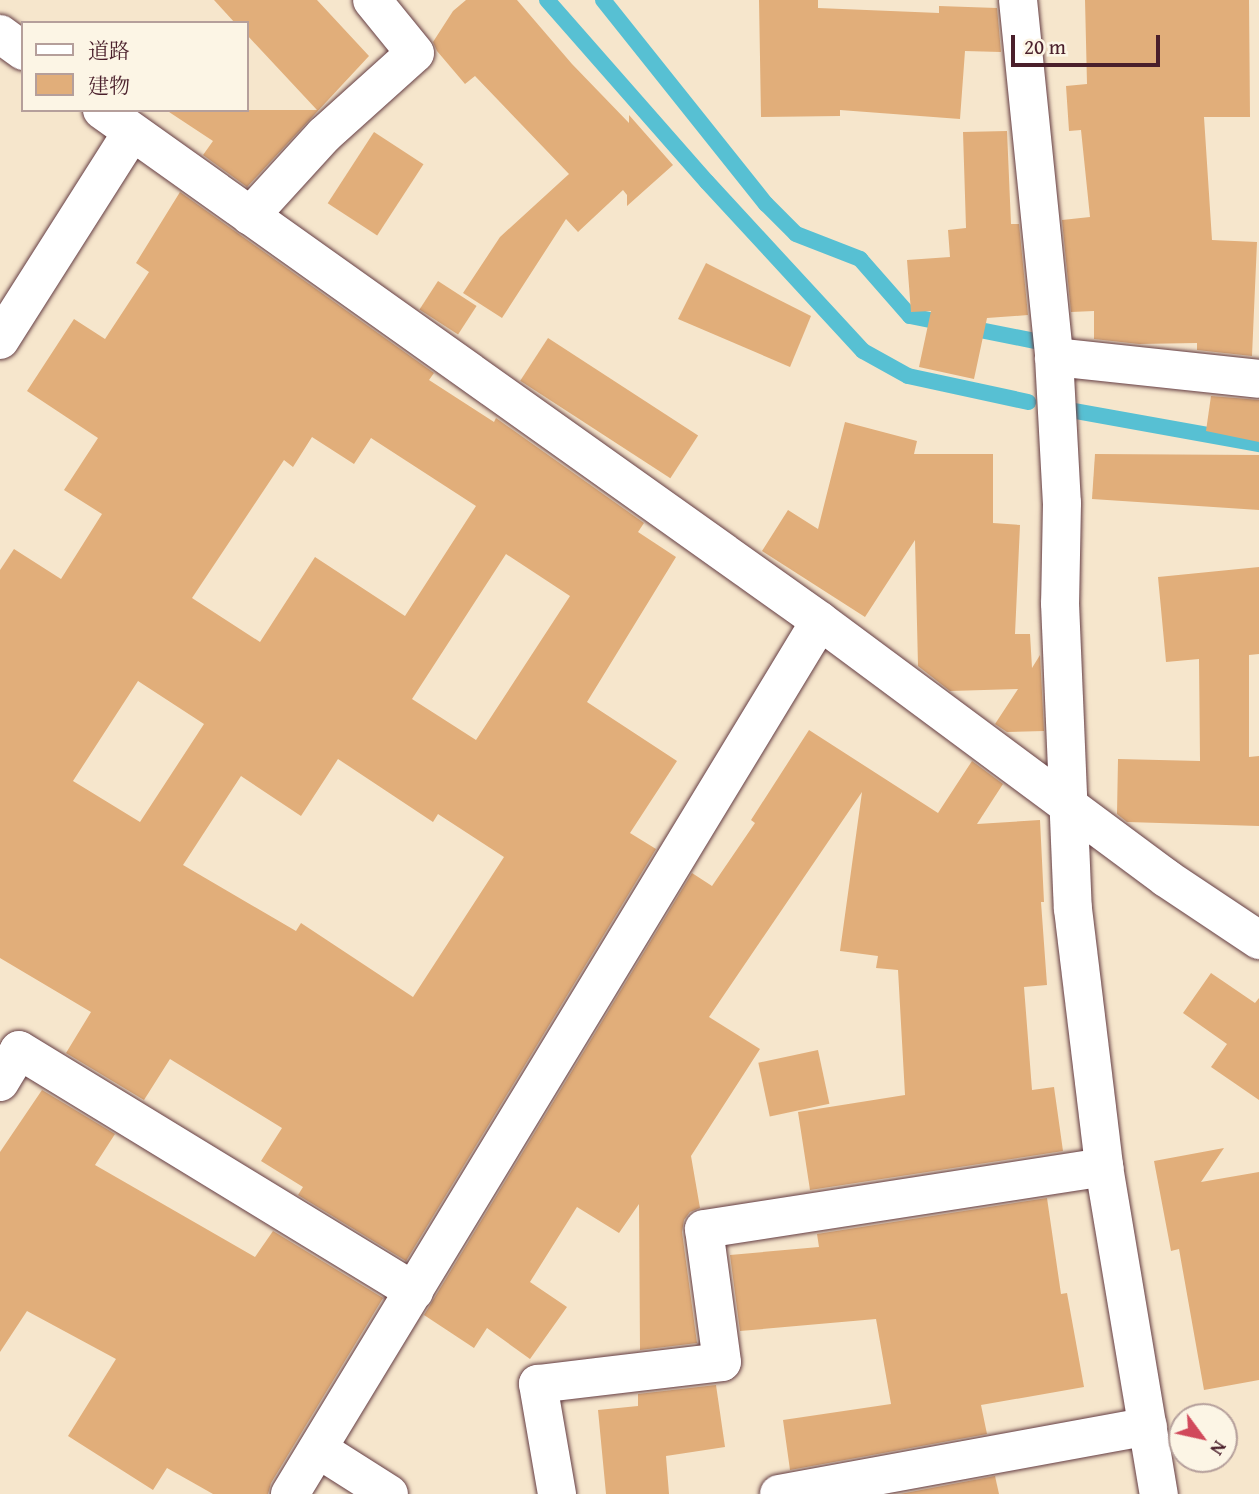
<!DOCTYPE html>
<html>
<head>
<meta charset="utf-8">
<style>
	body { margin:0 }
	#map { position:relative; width:1259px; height:1494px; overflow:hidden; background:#f6e6cc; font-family:"Gentium Book Plus","Noto Serif JP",serif }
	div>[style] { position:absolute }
	.stream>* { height:16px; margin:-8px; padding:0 8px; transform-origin:8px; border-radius:8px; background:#57c0d3 }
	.building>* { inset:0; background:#e1ae7a; transform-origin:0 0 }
	.roads { filter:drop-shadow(0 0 2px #643d43) drop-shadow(0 0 2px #643d43) }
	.minor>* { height:38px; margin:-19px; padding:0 19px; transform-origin:19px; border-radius:19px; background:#fff }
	span { translate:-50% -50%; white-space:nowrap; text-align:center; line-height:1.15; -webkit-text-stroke:5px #fcf5e5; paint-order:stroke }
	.legend { position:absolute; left:21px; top:21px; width:228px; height:91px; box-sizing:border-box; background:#fcf5e5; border:2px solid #b59f9b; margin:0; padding:9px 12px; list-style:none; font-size:21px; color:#4a1f2b }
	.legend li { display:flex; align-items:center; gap:14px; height:35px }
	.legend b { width:35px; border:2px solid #b59f9b }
	.north { position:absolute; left:1168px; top:1403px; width:70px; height:70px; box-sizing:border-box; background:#fcf5e5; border:2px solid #b59f9b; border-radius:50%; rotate:123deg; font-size:19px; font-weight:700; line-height:28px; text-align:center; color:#4a1f2b }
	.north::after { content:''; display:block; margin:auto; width:24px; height:32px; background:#d1495b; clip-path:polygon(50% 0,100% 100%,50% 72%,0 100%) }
	.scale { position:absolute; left:1011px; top:35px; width:149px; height:32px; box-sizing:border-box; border:4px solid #4a1f2b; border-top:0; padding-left:9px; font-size:21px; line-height:24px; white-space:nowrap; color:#4a1f2b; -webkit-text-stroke:5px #fcf5e5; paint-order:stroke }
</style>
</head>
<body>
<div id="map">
	<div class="stream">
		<div style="left:547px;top:0;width:242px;rotate:48.7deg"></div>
		<div style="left:707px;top:182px;width:230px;rotate:47.3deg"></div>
		<div style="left:863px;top:351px;width:51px;rotate:29.1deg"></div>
		<div style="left:908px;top:376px;width:123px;rotate:12.2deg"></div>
		<div style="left:603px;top:0;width:261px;rotate:51.4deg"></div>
		<div style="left:766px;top:204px;width:42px;rotate:45deg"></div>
		<div style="left:796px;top:234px;width:69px;rotate:21.3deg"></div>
		<div style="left:860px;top:259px;width:76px;rotate:48.7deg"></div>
		<div style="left:910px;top:316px;width:127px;rotate:11.3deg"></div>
		<div style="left:1075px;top:411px;width:187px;rotate:10.2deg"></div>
	</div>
	<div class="building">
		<div style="clip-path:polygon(214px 0,317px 0,369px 56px,247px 187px,203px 155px,213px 141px,166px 110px,317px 110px,247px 35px,247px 23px,235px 23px)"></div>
		<div style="clip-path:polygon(466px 0,517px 0,572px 64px,629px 123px,629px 115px,673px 165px,627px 206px,627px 195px,623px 190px,578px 232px,566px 219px,502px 318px,463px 293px,500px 237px,569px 174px,475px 76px,465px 84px,437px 51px,433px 42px,453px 11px)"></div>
		<div style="clip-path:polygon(759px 0,818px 0,818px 8px,939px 13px,939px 6px,997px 8px,1001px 52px,965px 51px,960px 119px,840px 110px,840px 116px,761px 117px)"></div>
		<div style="clip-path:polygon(1085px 0,1249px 0,1250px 117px,1204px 117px,1212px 240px,1257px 242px,1252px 356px,1197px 350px,1197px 343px,1139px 344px,1094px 339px,1094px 311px,1071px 312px,1062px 220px,1090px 217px,1081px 130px,1069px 131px,1066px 86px,1087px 84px)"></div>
		<div style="clip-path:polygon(1007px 131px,1011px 224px,1019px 224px,1028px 315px,987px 318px,974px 379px,919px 367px,931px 311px,911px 312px,907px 260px,950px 257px,948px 230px,966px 228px,963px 132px)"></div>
		<div style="left:374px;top:132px;width:59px;height:85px;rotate:33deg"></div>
		<div style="clip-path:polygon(evenodd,180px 192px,434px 373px,429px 380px,494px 422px,496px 418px,644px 523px,638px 532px,676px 557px,587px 702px,677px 761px,630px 833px,656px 849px,406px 1261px,298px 1195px,303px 1187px,261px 1161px,282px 1128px,170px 1059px,144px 1100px,66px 1053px,91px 1012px,0 958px,0 570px,14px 549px,61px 579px,102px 514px,64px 490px,98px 438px,27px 391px,74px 319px,105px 339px,149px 272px,136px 263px,180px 192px,312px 437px,354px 464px,371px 438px,476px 506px,405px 616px,315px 557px,260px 642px,192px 598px,284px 460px,293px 467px,312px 437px,180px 192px,506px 554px,570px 596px,476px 740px,412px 699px,506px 554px,180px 192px,138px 681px,204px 724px,140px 822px,73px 781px,138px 681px,180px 192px,338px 759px,433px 822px,438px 814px,504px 857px,413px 997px,301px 923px,296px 931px,183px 865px,241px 776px,301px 816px,338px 759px)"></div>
		<div style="clip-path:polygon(706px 263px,811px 316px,790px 367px,678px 319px)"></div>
		<div style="left:438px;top:281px;width:46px;height:34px;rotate:33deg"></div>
		<div style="left:548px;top:338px;width:179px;height:51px;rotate:33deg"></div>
		<div style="clip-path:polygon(1211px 396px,1259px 400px,1259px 442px,1206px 431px)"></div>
		<div style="clip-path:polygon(845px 422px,917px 441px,914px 454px,993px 454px,993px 523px,1020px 525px,1015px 634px,1030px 634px,1032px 668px,1040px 655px,1044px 731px,1007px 732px,995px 724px,1018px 689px,950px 691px,918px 666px,915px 540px,865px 617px,762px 551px,788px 510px,818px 529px)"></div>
		<div style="clip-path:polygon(1095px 454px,1259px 455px,1259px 510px,1092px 499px)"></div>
		<div style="clip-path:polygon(1259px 567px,1259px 654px,1249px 655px,1249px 757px,1259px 756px,1259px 826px,1127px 822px,1117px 814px,1118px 759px,1200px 761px,1199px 659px,1166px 662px,1158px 577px)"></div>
		<div style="clip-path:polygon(809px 730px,938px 813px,972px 761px,1003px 784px,977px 824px,1040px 820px,1044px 902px,1041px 902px,1047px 985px,1024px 987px,1032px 1090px,1054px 1087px,1063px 1151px,810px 1190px,798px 1112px,905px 1095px,898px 970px,876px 968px,878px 956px,840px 951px,862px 792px,709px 1017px,760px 1049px,691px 1156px,700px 1208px,690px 1212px,684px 1220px,682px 1232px,697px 1343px,640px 1350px,639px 1204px,619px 1233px,577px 1207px,530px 1282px,567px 1307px,530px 1359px,487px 1328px,474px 1348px,424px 1315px,692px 873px,712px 886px,755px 823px,751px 820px)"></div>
		<div style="clip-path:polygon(1211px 973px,1255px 1003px,1259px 998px,1259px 1100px,1211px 1067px,1227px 1044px,1183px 1013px)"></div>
		<div style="left:818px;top:1050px;width:55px;height:61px;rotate:78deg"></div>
		<div style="clip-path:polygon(42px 1090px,115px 1134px,95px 1165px,255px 1257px,273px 1231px,383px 1298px,271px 1483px,268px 1494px,213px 1494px,167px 1468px,153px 1490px,68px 1436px,116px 1359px,27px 1311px,0 1352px,0 1152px)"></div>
		<div style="clip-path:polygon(1224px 1148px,1201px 1182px,1259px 1172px,1259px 1380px,1204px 1390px,1179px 1249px,1171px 1251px,1154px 1161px)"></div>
		<div style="clip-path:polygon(1047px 1198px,1061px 1294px,1067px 1293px,1084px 1387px,981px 1405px,987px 1434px,790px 1470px,783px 1420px,891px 1404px,876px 1319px,740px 1331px,730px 1255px,819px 1247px,817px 1234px)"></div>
		<div style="clip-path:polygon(716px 1385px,725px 1447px,666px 1456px,669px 1494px,606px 1494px,598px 1410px,638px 1406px,638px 1394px)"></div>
		<div style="clip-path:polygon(995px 1476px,999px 1494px,900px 1494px)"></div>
	</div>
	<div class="roads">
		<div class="minor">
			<div style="left:1018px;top:0;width:359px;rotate:84.2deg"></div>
			<div style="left:1054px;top:357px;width:146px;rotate:86.9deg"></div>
			<div style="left:1062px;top:503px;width:100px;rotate:91.1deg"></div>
			<div style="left:1060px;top:603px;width:306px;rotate:87.6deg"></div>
			<div style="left:1073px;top:909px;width:260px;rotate:83.1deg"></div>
			<div style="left:1104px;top:1167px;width:332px;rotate:80.5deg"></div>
			<div style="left:0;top:34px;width:29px;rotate:36deg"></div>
			<div style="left:102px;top:110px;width:881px;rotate:35.44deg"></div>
			<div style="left:820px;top:621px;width:431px;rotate:36.6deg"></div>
			<div style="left:1166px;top:878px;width:112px;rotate:33.7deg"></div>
			<div style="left:250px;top:216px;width:110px;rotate:-47.6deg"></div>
			<div style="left:324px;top:135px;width:122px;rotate:-42deg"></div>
			<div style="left:415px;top:53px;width:68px;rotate:-129.1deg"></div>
			<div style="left:0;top:340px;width:246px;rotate:-57.6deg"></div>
			<div style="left:1054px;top:357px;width:206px;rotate:6.1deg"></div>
			<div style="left:0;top:1082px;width:37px;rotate:-59deg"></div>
			<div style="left:19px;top:1050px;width:463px;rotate:31.4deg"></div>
			<div style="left:318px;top:1449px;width:84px;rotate:32.4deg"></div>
			<div style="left:290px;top:1494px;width:1021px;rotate:-58.74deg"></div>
			<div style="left:557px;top:1494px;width:112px;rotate:-99.8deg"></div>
			<div style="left:538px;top:1384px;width:185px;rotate:-6.8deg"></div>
			<div style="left:722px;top:1362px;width:134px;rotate:-97.7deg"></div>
			<div style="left:704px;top:1229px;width:405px;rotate:-8.8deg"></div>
			<div style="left:779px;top:1494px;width:375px;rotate:-10.4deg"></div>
		</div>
	</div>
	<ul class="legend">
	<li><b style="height:9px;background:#fff"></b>道路</li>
	<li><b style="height:19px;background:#e1ae7a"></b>建物</li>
	</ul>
	<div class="north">N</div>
	<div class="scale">20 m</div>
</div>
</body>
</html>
